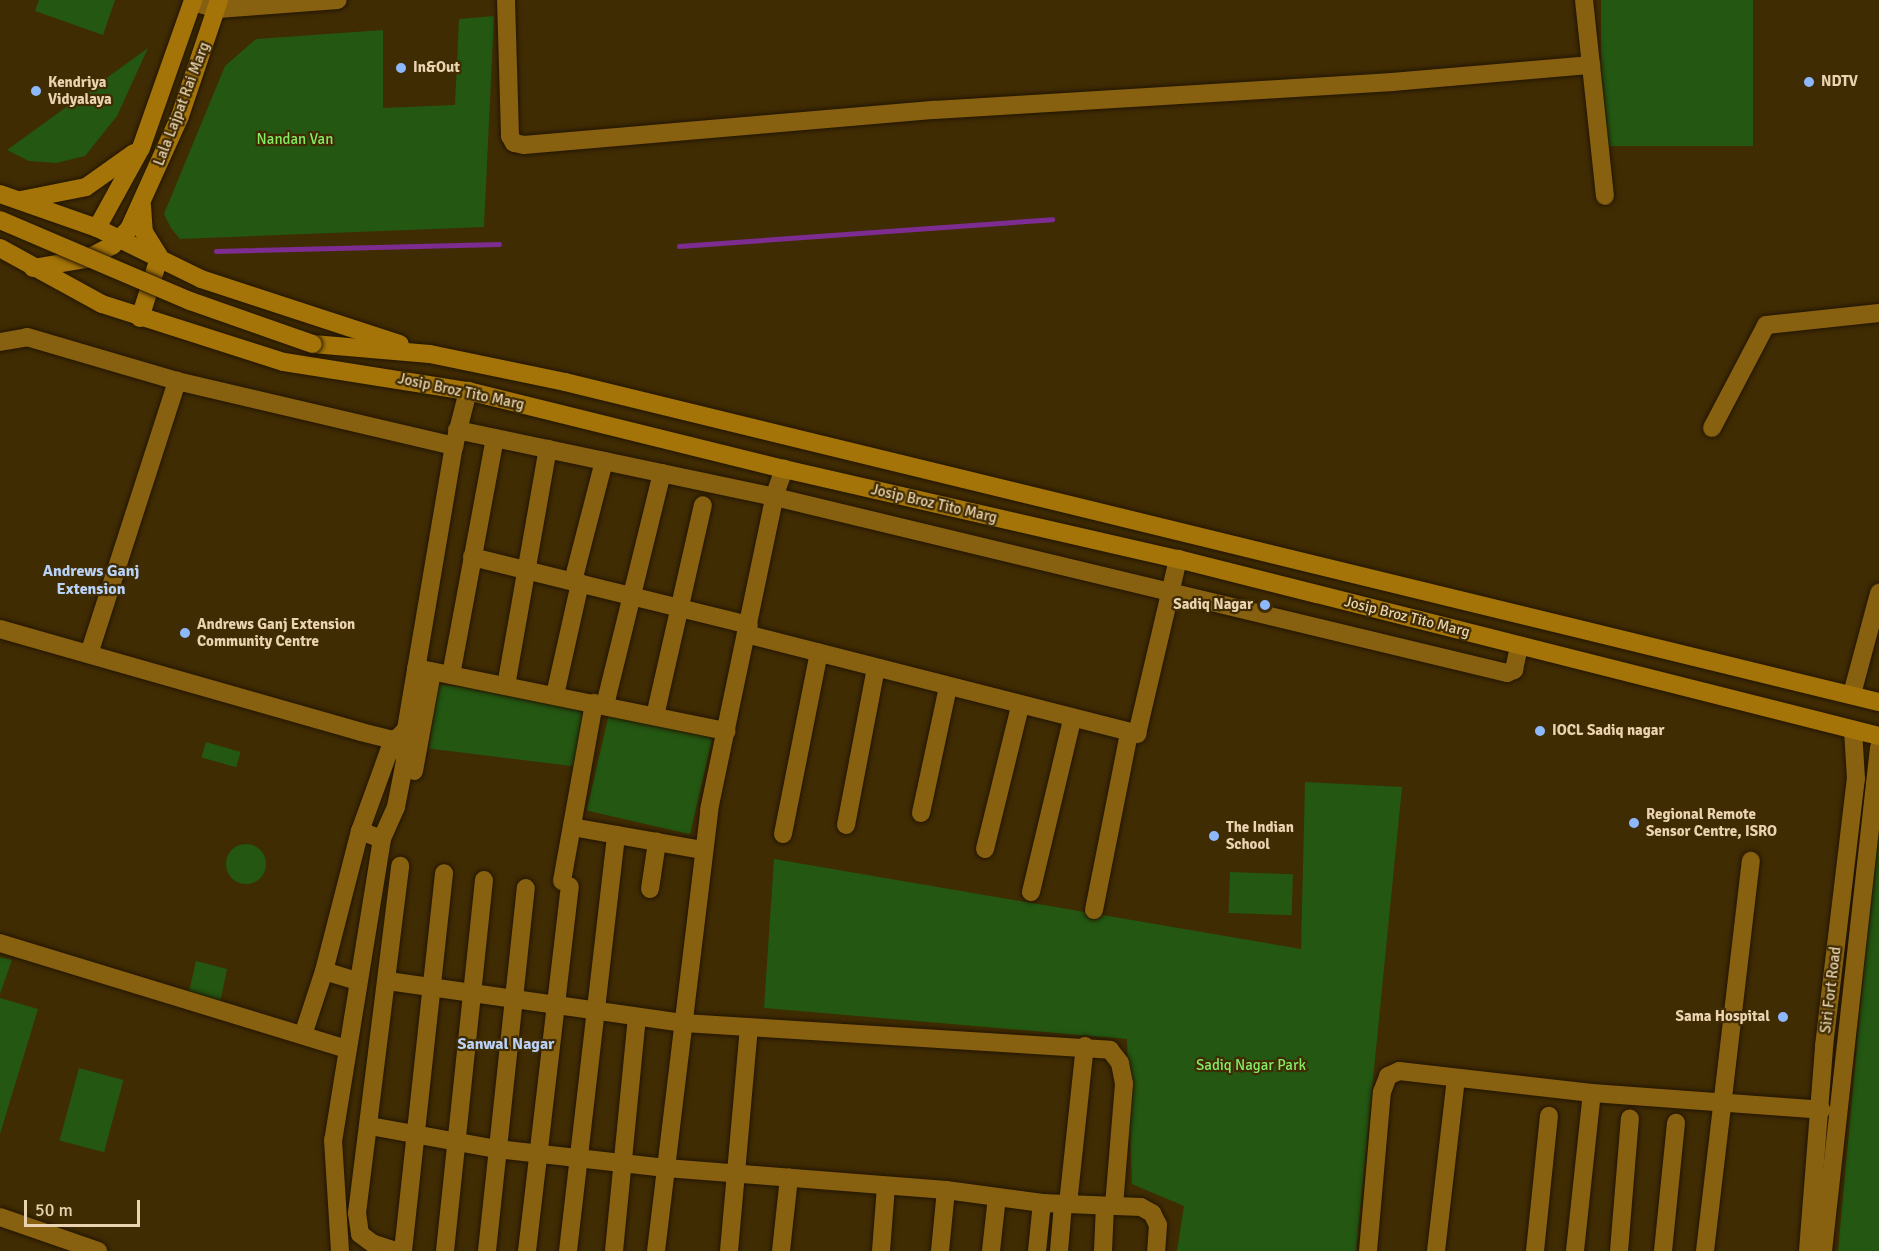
<!DOCTYPE html>
<html>
<head>
<meta charset="utf-8">
<style>
	body { margin:0 }
	#map { position:relative; width:1879px; height:1251px; overflow:hidden; background:#402c03; font-family:Signika,sans-serif }
	div>[style] { position:absolute }
	.green>* { inset:0; background:#235712; transform-origin:0 0 }
	.round { border-radius:50% }
	.stream>* { height:4.5px; margin:-2.25px; padding:0 2.25px; transform-origin:2.25px; border-radius:2.25px; background:#7d2c91 }
	.roads { filter:drop-shadow(0 0 2px #221501) drop-shadow(0 0 2px #221501) }
	.minor>* { height:18px; margin:-9px; padding:0 9px; transform-origin:9px; border-radius:9px; background:#886110 }
	.major>* { height:18px; margin:-9px; padding:0 9px; transform-origin:9px; border-radius:9px; background:#a47408 }
	.bridges { filter:drop-shadow(0 0 2px #221501) drop-shadow(0 0 2px #221501) }
	.major-bridge>* { height:18px; margin:-9px; padding:0 9px; transform-origin:9px; border-radius:9px; background:#a47408 }
	.dots>* { width:16px; height:16px; translate:-50% -50%; box-sizing:border-box; border:3px solid #402c03; border-radius:50% }
	span { translate:-50% -50%; white-space:nowrap; text-align:center; line-height:1.15; -webkit-text-stroke:4.5px #402c03; paint-order:stroke }
	.poi-label { font-size:15px; color:#e9d3b1; font-weight:700 }
	.left { translate:0 -50%; text-align:left }
	.right { translate:-100% -50%; text-align:right }
	.street-label { font-size:15px; color:#e9d3b1 }
	.park-label { font-size:15px; color:#84ed65 }
	.neighbourhood-label { font-size:16px; color:#b9d2f8; font-weight:700 }
	.scale { position:absolute; left:24px; top:1200px; width:116px; height:27px; box-sizing:border-box; border:3px solid #e9d3b1; border-top:0; padding-left:8px; font-size:18px; line-height:21px; white-space:nowrap; color:#e9d3b1; -webkit-text-stroke:4px #402c03; paint-order:stroke }
</style>
</head>
<body>
<div id="map">
	<div class="green">
		<div style="clip-path:polygon(39px 0,115px 0,103px 35px,35px 11px)"></div>
		<div style="left:1601px;top:0;width:152px;height:146px"></div>
		<div style="clip-path:polygon(494px 16px,484px 227px,180px 239px,171px 228px,164px 214px,225px 66px,256px 39px,383px 30px,383px 108px,455px 105px,459px 19px)"></div>
		<div style="clip-path:polygon(148px 48px,117px 116px,85px 156px,56px 163px,29px 161px,7px 150px)"></div>
		<div style="left:437px;top:684px;width:148px;height:65px;rotate:7deg"></div>
		<div style="left:609px;top:714px;width:106px;height:99px;rotate:13deg"></div>
		<div style="left:206px;top:742px;width:36px;height:16px;rotate:16deg"></div>
		<div style="clip-path:polygon(1305px 782px,1402px 787px,1356px 1251px,1177px 1251px,1184px 1206px,1132px 1184px,1127px 1039px,764px 1008px,774px 859px,1301px 949px)"></div>
		<div style="clip-path:polygon(1879px 806px,1879px 1251px,1838px 1251px)"></div>
		<div class="round" style="left:226px;top:844px;width:40px;height:40px"></div>
		<div style="left:1230px;top:872px;width:63px;height:41px;rotate:2deg"></div>
		<div style="clip-path:polygon(0 957px,12px 960px,0 994px)"></div>
		<div style="clip-path:polygon(196px 961px,227px 969px,220px 1003px,189px 992px)"></div>
		<div style="clip-path:polygon(0 998px,38px 1009px,0 1134px)"></div>
		<div style="left:79px;top:1068px;width:46px;height:75px;rotate:15deg"></div>
	</div>
	<div class="stream">
		<div style="left:679px;top:246px;width:374px;rotate:-4.1deg"></div>
		<div style="left:216px;top:251px;width:283px;rotate:-1.4deg"></div>
	</div>
	<div class="roads">
		<div class="minor">
			<div style="left:506px;top:0;width:136px;rotate:88.3deg"></div>
			<div style="left:510px;top:136px;width:8px;rotate:60deg"></div>
			<div style="left:514px;top:143px;width:10px;rotate:11deg"></div>
			<div style="left:524px;top:145px;width:412px;rotate:-4.9deg"></div>
			<div style="left:935px;top:110px;width:458px;rotate:-3.5deg"></div>
			<div style="left:1392px;top:82px;width:200px;rotate:-4.9deg"></div>
			<div style="left:1584px;top:0;width:197px;rotate:83.9deg"></div>
			<div style="left:193px;top:2px;width:26px;rotate:16deg"></div>
			<div style="left:218px;top:9px;width:120px;rotate:-4.3deg"></div>
			<div style="left:0;top:342px;width:27px;rotate:-10deg"></div>
			<div style="left:27px;top:337px;width:156px;rotate:16.3deg"></div>
			<div style="left:177px;top:381px;width:285px;rotate:13.2deg"></div>
			<div style="left:1712px;top:428px;width:116px;rotate:-62.3deg"></div>
			<div style="left:1766px;top:325px;width:114px;rotate:-6.1deg"></div>
			<div style="left:457px;top:430px;width:325px;rotate:11.9deg"></div>
			<div style="left:775px;top:497px;width:753px;rotate:13.52deg"></div>
			<div style="left:1507px;top:673px;width:8px;rotate:-23deg"></div>
			<div style="left:1514px;top:670px;width:25px;rotate:-78deg"></div>
			<div style="left:472px;top:557px;width:285px;rotate:13.8deg"></div>
			<div style="left:573px;top:581px;width:124px;rotate:-75.5deg"></div>
			<div style="left:0;top:629px;width:375px;rotate:15.9deg"></div>
			<div style="left:361px;top:732px;width:33px;rotate:14deg"></div>
			<div style="left:393px;top:740px;width:8px;rotate:-30deg"></div>
			<div style="left:400px;top:736px;width:8px;rotate:60deg"></div>
			<div style="left:404px;top:743px;width:18px;rotate:87deg"></div>
			<div style="left:405px;top:761px;width:47px;rotate:101.1deg"></div>
			<div style="left:396px;top:807px;width:35px;rotate:114deg"></div>
			<div style="left:382px;top:839px;width:305px;rotate:99.2deg"></div>
			<div style="left:333px;top:1140px;width:111px;rotate:86.4deg"></div>
			<div style="left:746px;top:634px;width:404px;rotate:14.3deg"></div>
			<div style="left:1137px;top:734px;width:180px;rotate:-76.8deg"></div>
			<div style="left:89px;top:654px;width:287px;rotate:-72.1deg"></div>
			<div style="left:416px;top:668px;width:317px;rotate:11.5deg"></div>
			<div style="left:451px;top:675px;width:241px;rotate:-79.5deg"></div>
			<div style="left:506px;top:686px;width:241px;rotate:-80deg"></div>
			<div style="left:1852px;top:694px;width:105px;rotate:-75deg"></div>
			<div style="left:555px;top:695px;width:115px;rotate:-77.4deg"></div>
			<div style="left:605px;top:705px;width:239px;rotate:-76.2deg"></div>
			<div style="left:655px;top:716px;width:216px;rotate:-77.2deg"></div>
			<div style="left:400px;top:736px;width:9px;rotate:-49deg"></div>
			<div style="left:406px;top:729px;width:287px;rotate:-80.4deg"></div>
			<div style="left:454px;top:446px;width:57px;rotate:-75.7deg"></div>
			<div style="left:414px;top:771px;width:101px;rotate:-79.7deg"></div>
			<div style="left:921px;top:813px;width:129px;rotate:-77.9deg"></div>
			<div style="left:846px;top:825px;width:160px;rotate:-79.2deg"></div>
			<div style="left:572px;top:827px;width:133px;rotate:10deg"></div>
			<div style="left:360px;top:831px;width:97px;rotate:-70.1deg"></div>
			<div style="left:783px;top:834px;width:185px;rotate:-78.8deg"></div>
			<div style="left:985px;top:849px;width:147px;rotate:-76.2deg"></div>
			<div style="left:562px;top:881px;width:181px;rotate:-79.8deg"></div>
			<div style="left:650px;top:889px;width:48px;rotate:-81.5deg"></div>
			<div style="left:1031px;top:892px;width:177px;rotate:-76.6deg"></div>
			<div style="left:1094px;top:910px;width:179px;rotate:-78.8deg"></div>
			<div style="left:0;top:943px;width:363px;rotate:17deg"></div>
			<div style="left:357px;top:981px;width:34px;rotate:-163deg"></div>
			<div style="left:324px;top:971px;width:145px;rotate:-75.6deg"></div>
			<div style="left:360px;top:831px;width:23px;rotate:20deg"></div>
			<div style="left:388px;top:981px;width:299px;rotate:8.1deg"></div>
			<div style="left:684px;top:1023px;width:427px;rotate:3.6deg"></div>
			<div style="left:1110px;top:1050px;width:16px;rotate:52deg"></div>
			<div style="left:1120px;top:1063px;width:21px;rotate:79deg"></div>
			<div style="left:1124px;top:1084px;width:122px;rotate:94.7deg"></div>
			<div style="left:303px;top:1035px;width:67px;rotate:-71.8deg"></div>
			<div style="left:370px;top:1126px;width:129px;rotate:10.3deg"></div>
			<div style="left:497px;top:1149px;width:170px;rotate:6.4deg"></div>
			<div style="left:666px;top:1168px;width:281px;rotate:4.5deg"></div>
			<div style="left:946px;top:1190px;width:97px;rotate:7.7deg"></div>
			<div style="left:1042px;top:1203px;width:99px;rotate:2.3deg"></div>
			<div style="left:1141px;top:1207px;width:13px;rotate:29deg"></div>
			<div style="left:1152px;top:1213px;width:13px;rotate:63deg"></div>
			<div style="left:1158px;top:1225px;width:26px;rotate:94deg"></div>
			<div style="left:1068px;top:1204px;width:159px;rotate:-83.9deg"></div>
			<div style="left:0;top:1217px;width:104px;rotate:19.1deg"></div>
			<div style="left:396px;top:1251px;width:25px;rotate:-162deg"></div>
			<div style="left:372px;top:1243px;width:15px;rotate:-143deg"></div>
			<div style="left:360px;top:1234px;width:21px;rotate:-98deg"></div>
			<div style="left:357px;top:1213px;width:350px;rotate:-82.9deg"></div>
			<div style="left:403px;top:1251px;width:380px;rotate:-83.8deg"></div>
			<div style="left:445px;top:1251px;width:373px;rotate:-84deg"></div>
			<div style="left:487px;top:1251px;width:365px;rotate:-83.9deg"></div>
			<div style="left:527px;top:1251px;width:367px;rotate:-83.3deg"></div>
			<div style="left:568px;top:1251px;width:419px;rotate:-83.4deg"></div>
			<div style="left:614px;top:1251px;width:235px;rotate:-84.4deg"></div>
			<div style="left:656px;top:1251px;width:444px;rotate:-83.1deg"></div>
			<div style="left:709px;top:810px;width:323px;rotate:-78.2deg"></div>
			<div style="left:775px;top:494px;width:27px;rotate:-70deg"></div>
			<div style="left:729px;top:1251px;width:223px;rotate:-84.9deg"></div>
			<div style="left:781px;top:1251px;width:74px;rotate:-83.8deg"></div>
			<div style="left:881px;top:1251px;width:65px;rotate:-85.6deg"></div>
			<div style="left:940px;top:1251px;width:61px;rotate:-84.4deg"></div>
			<div style="left:991px;top:1251px;width:54px;rotate:-83.7deg"></div>
			<div style="left:1037px;top:1251px;width:48px;rotate:-84.1deg"></div>
			<div style="left:1059px;top:1251px;width:47px;rotate:-85.1deg"></div>
			<div style="left:1103px;top:1251px;width:45px;rotate:-87.5deg"></div>
			<div style="left:1368px;top:1251px;width:160px;rotate:-85deg"></div>
			<div style="left:1382px;top:1092px;width:17px;rotate:-69deg"></div>
			<div style="left:1388px;top:1076px;width:12px;rotate:-24deg"></div>
			<div style="left:1399px;top:1071px;width:194px;rotate:6.5deg"></div>
			<div style="left:1592px;top:1093px;width:230px;rotate:4.2deg"></div>
			<div style="left:1436px;top:1251px;width:174px;rotate:-83.4deg"></div>
			<div style="left:1535px;top:1251px;width:136px;rotate:-84.1deg"></div>
			<div style="left:1575px;top:1251px;width:159px;rotate:-83.9deg"></div>
			<div style="left:1619px;top:1251px;width:133px;rotate:-85.3deg"></div>
			<div style="left:1663px;top:1251px;width:129px;rotate:-84.2deg"></div>
			<div style="left:1705px;top:1251px;width:393px;rotate:-83.3deg"></div>
			<div style="left:1808px;top:1251px;width:206px;rotate:-85.5deg"></div>
			<div style="left:1824px;top:1046px;width:269px;rotate:-83.2deg"></div>
			<div style="left:1856px;top:779px;width:49px;rotate:-93.5deg"></div>
			<div style="left:1823px;top:1251px;width:506px;rotate:-83.65deg"></div>
		</div>
		<div class="major">
			<div style="left:0;top:194px;width:103px;rotate:19.3deg"></div>
			<div style="left:97px;top:228px;width:116px;rotate:26.1deg"></div>
			<div style="left:201px;top:279px;width:209px;rotate:18.1deg"></div>
			<div style="left:21px;top:200px;width:66px;rotate:-11.3deg"></div>
			<div style="left:86px;top:187px;width:59px;rotate:-35.3deg"></div>
			<div style="left:142px;top:206px;width:26px;rotate:86deg"></div>
			<div style="left:144px;top:232px;width:28px;rotate:58deg"></div>
			<div style="left:97px;top:228px;width:91px;rotate:-61.2deg"></div>
			<div style="left:141px;top:148px;width:157px;rotate:-70.6deg"></div>
			<div style="left:0;top:248px;width:116px;rotate:28.8deg"></div>
			<div style="left:102px;top:304px;width:191px;rotate:17.7deg"></div>
			<div style="left:284px;top:362px;width:186px;rotate:9deg"></div>
			<div style="left:468px;top:391px;width:325px;rotate:13.9deg"></div>
			<div style="left:784px;top:469px;width:404px;rotate:12.9deg"></div>
			<div style="left:1178px;top:559px;width:723px;rotate:14.17deg"></div>
			<div style="left:33px;top:268px;width:54px;rotate:-9.6deg"></div>
			<div style="left:86px;top:259px;width:30px;rotate:-27deg"></div>
			<div style="left:113px;top:245px;width:23px;rotate:-45deg"></div>
			<div style="left:129px;top:229px;width:124px;rotate:-65.7deg"></div>
			<div style="left:180px;top:116px;width:122px;rotate:-71.4deg"></div>
			<div style="left:140px;top:318px;width:63px;rotate:-72.4deg"></div>
			<div style="left:313px;top:344px;width:117px;rotate:4.9deg"></div>
			<div style="left:430px;top:354px;width:138px;rotate:11.7deg"></div>
			<div style="left:565px;top:382px;width:1352px;rotate:13.69deg"></div>
		</div>
	</div>
	<div class="bridges">
		<div class="major-bridge">
			<div style="left:0;top:220px;width:207px;rotate:23.1deg"></div>
			<div style="left:190px;top:301px;width:130px;rotate:19.3deg"></div>
		</div>
	</div>
	<div class="dots">
		<div style="left:401px;top:68px;background:#8db9fc"></div>
		<div style="left:1809px;top:82px;background:#8db9fc"></div>
		<div style="left:36px;top:91px;background:#8db9fc"></div>
		<div style="left:1265px;top:605px;background:#8db9fc"></div>
		<div style="left:185px;top:633px;background:#8db9fc"></div>
		<div style="left:1540px;top:731px;background:#8db9fc"></div>
		<div style="left:1634px;top:823px;background:#8db9fc"></div>
		<div style="left:1214px;top:836px;background:#8db9fc"></div>
		<div style="left:1783px;top:1017px;background:#8db9fc"></div>
	</div>
	<div class="poi-label">
		<span class="left" style="left:413px;top:68px">In&amp;Out</span>
		<span class="left" style="left:48px;top:91px">Kendriya<br>Vidyalaya</span>
		<span class="left" style="left:1821px;top:82px">NDTV</span>
		<span class="right" style="left:1253px;top:605px">Sadiq Nagar</span>
		<span class="left" style="left:197px;top:633px">Andrews Ganj Extension<br>Community Centre</span>
		<span class="left" style="left:1552px;top:731px">IOCL Sadiq nagar</span>
		<span class="left" style="left:1646px;top:823px">Regional Remote<br>Sensor Centre, ISRO</span>
		<span class="left" style="left:1226px;top:836px">The Indian<br>School</span>
		<span class="right" style="left:1770px;top:1017px">Sama Hospital</span>
	</div>
	<div class="street-label">
		<span style="left:182px;top:104px;rotate:-69deg">Lala Lajpat Rai Marg</span>
		<span style="left:461px;top:392px;rotate:12deg">Josip Broz Tito Marg</span>
		<span style="left:934px;top:504px;rotate:13deg">Josip Broz Tito Marg</span>
		<span style="left:1407px;top:617px;rotate:14deg">Josip Broz Tito Marg</span>
		<span style="left:1831px;top:990px;rotate:-83deg">Siri Fort Road</span>
	</div>
	<div class="park-label">
		<span style="left:295px;top:140px">Nandan Van</span>
		<span style="left:1251px;top:1066px">Sadiq Nagar Park</span>
	</div>
	<div class="neighbourhood-label">
		<span style="left:91px;top:580px">Andrews Ganj<br>Extension</span>
		<span style="left:506px;top:1044px">Sanwal Nagar</span>
	</div>
	<div class="scale">50 m</div>
</div>
</body>
</html>
